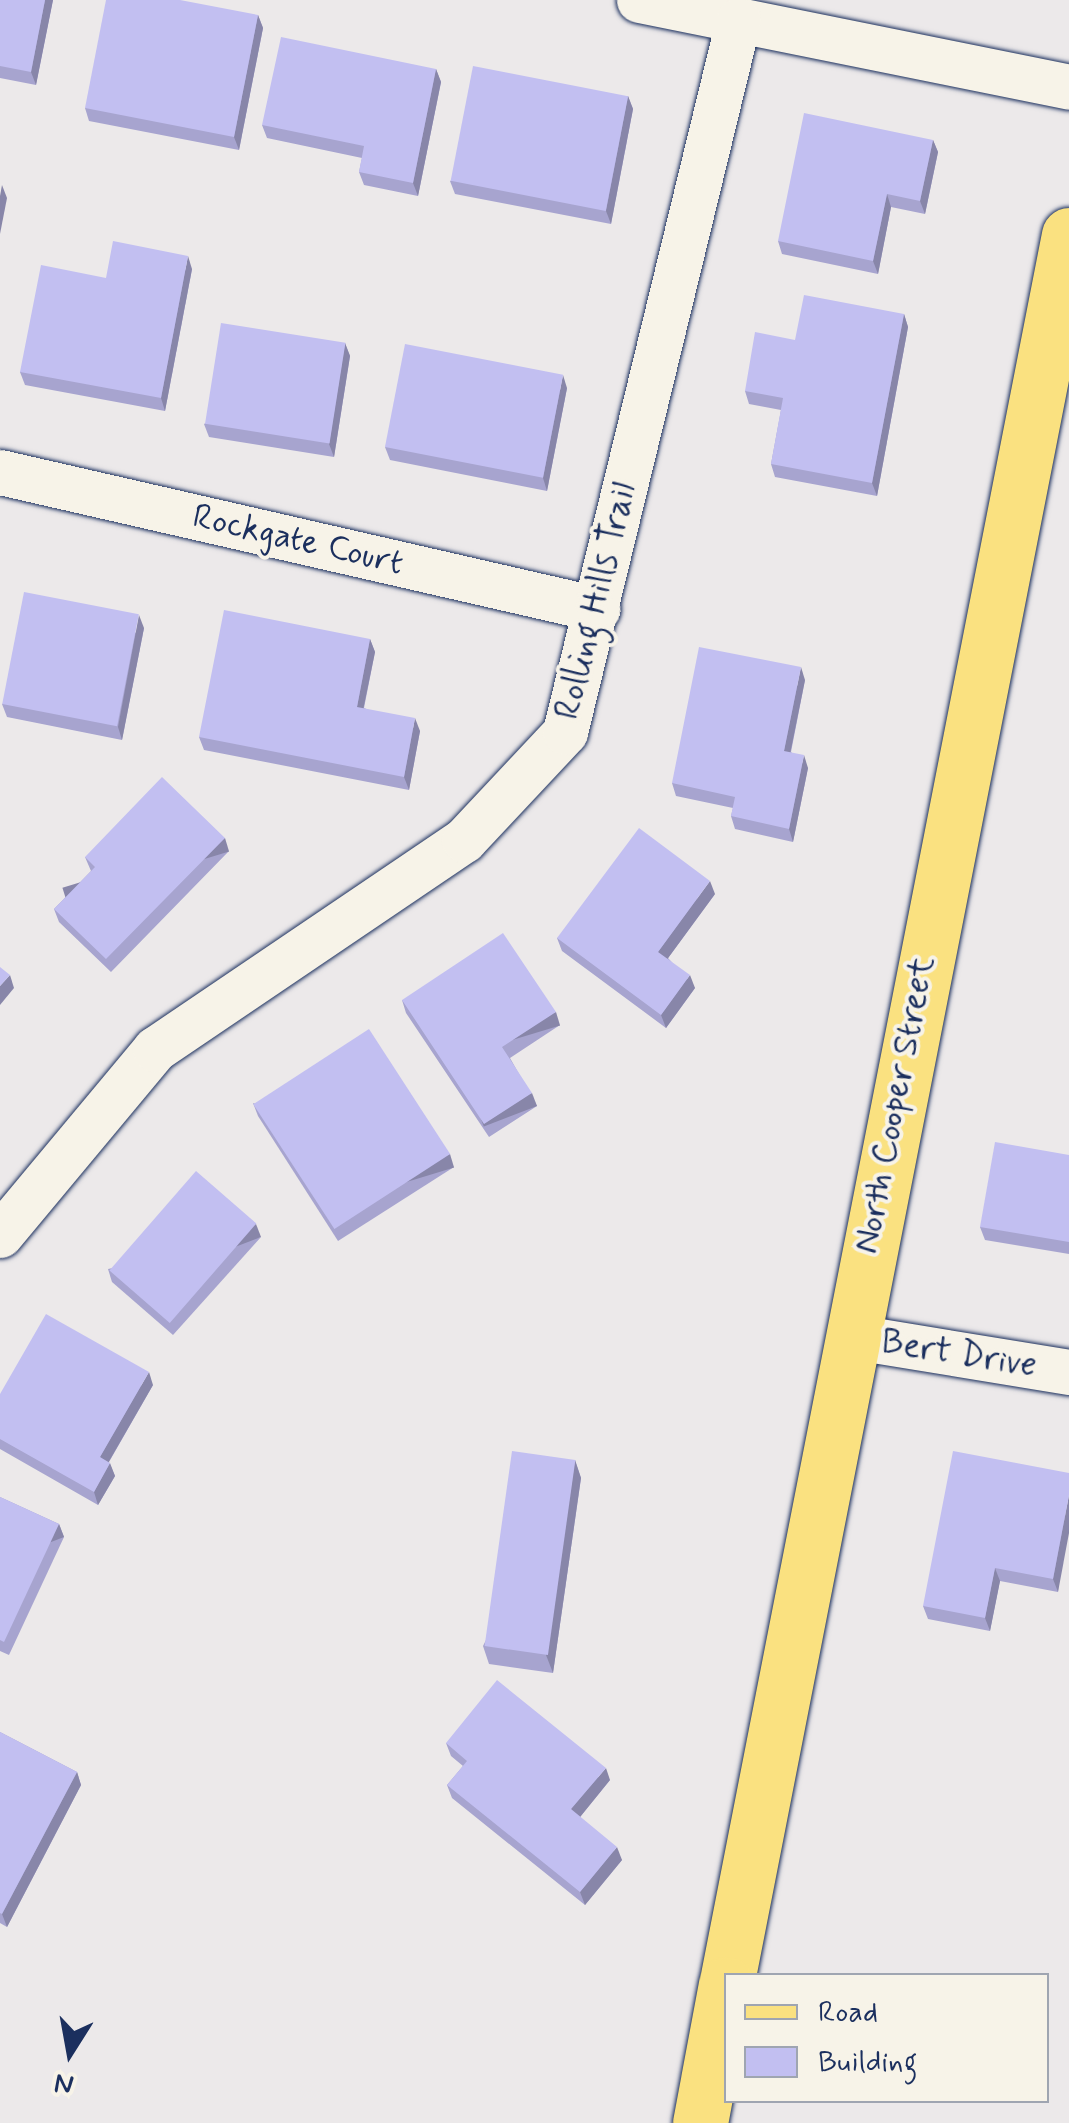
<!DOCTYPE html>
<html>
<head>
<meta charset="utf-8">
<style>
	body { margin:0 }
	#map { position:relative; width:1069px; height:2123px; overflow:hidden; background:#ece9ea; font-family:Mynerve,sans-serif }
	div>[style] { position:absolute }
	.roads { filter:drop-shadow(0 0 2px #1b2f5e) drop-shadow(0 0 2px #1b2f5e) }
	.minor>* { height:45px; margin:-22.5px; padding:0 22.5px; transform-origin:22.5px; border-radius:22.5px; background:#f7f3e8 }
	.major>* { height:55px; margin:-27.5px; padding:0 27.5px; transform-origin:27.5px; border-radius:27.5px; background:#fae180 }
	.wall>* { inset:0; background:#a7a4cf }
	.shaded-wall>* { inset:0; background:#8886a9; transform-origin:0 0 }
	.building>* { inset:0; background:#c2bff1; transform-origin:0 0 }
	span { translate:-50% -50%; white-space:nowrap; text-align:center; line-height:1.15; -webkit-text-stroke:8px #f7f3e8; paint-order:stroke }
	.street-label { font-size:35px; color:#1b2f5e }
	.legend { position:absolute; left:724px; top:1973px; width:325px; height:130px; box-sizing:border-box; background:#f7f3e8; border:2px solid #9fa5b1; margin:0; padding:12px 18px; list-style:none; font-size:30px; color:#1b2f5e }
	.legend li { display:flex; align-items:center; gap:20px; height:50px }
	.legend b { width:50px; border:2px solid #9fa5b1 }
	.north { position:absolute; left:20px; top:2003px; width:100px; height:100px; -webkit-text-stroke:8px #f7f3e8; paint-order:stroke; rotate:191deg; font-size:28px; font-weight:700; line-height:40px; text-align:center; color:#1b2f5e }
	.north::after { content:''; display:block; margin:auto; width:35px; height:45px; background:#1b2f5e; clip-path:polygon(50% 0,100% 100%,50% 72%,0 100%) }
</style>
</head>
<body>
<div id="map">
	<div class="roads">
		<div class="minor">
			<div style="left:639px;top:0;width:439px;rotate:11.4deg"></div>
			<div style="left:0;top:472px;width:613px;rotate:12.92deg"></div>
			<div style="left:0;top:1235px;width:242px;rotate:-50.2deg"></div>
			<div style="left:155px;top:1049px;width:373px;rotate:-34.1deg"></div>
			<div style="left:464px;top:840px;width:148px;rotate:-46.9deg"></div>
			<div style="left:565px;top:732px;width:732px;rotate:-76.32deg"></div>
			<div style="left:849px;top:1336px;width:223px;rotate:9.3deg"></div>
		</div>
		<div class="major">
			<div style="left:728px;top:1976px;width:1774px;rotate:-78.92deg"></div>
			<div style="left:700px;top:2123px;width:141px;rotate:-79.4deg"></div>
		</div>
	</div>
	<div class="wall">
		<div style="clip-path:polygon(0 0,53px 0,36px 85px,0 78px)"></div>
		<div style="clip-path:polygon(258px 15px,263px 28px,239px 150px,89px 121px,85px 108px)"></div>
		<div style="clip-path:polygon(436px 69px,441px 82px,418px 196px,364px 185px,359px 172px,362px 158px,267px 138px,262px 125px)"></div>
		<div style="clip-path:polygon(628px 96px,633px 109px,611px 224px,455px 194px,450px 181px)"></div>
		<div style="clip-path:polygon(933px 140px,938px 152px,925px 214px,891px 207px,878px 274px,782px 254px,778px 241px)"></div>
		<div style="clip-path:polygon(192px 269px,165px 411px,25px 385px,20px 372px,106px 278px)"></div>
		<div style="clip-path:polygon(904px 314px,908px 327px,877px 496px,775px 477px,771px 464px,781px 410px,749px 404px,745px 391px,795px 340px)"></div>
		<div style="clip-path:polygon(345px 343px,350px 356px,334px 457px,209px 437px,204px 424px)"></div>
		<div style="clip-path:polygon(567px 388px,547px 491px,390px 460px,385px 447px)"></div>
		<div style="clip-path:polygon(144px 628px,122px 740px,7px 717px,2px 704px)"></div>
		<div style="clip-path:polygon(370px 639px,375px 652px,364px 708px,420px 731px,409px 790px,204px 750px,199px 737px)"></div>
		<div style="clip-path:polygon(805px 680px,791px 752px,808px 768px,793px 842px,735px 829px,731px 816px,733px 808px,676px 796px,672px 783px)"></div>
		<div style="clip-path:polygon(229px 851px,111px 972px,59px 922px,54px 909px,91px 871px,85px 857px)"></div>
		<div style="clip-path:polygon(715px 894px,668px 958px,695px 988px,666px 1028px,562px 951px,557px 938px)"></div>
		<div style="clip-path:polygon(402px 1000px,560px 1025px,510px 1058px,537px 1106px,489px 1137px,406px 1013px)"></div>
		<div style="clip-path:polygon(253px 1103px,454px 1167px,338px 1241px,258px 1116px)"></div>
		<div style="clip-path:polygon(1069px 1155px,1069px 1254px,985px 1240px,980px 1227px)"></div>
		<div style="clip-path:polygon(261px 1237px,173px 1335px,112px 1282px,108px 1269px)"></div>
		<div style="clip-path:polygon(153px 1385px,109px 1462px,115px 1476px,98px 1505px,0 1449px,0 1394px)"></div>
		<div style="clip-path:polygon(575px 1460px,581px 1478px,553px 1673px,489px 1664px,483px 1646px)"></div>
		<div style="clip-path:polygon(1069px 1473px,1058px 1592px,1000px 1581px,990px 1631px,928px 1619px,923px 1606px)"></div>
		<div style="clip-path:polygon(0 1497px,59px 1524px,64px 1537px,9px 1655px,0 1651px)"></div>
		<div style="clip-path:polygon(0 1732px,77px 1772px,81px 1785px,7px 1927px,0 1923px)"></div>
		<div style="clip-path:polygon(446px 1743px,610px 1780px,580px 1817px,622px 1860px,585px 1905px,452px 1798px,447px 1785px,463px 1766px,451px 1756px)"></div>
	</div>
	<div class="shaded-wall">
		<div style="clip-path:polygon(45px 0,53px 0,36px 85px,31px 72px)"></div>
		<div style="clip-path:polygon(258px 15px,263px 28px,239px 150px,234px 137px)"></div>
		<div style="clip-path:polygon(436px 69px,441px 82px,418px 196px,413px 183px)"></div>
		<div style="clip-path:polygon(628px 96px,633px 109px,611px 224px,606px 211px)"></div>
		<div style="clip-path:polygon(933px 140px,938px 152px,925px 214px,920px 201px)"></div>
		<div style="clip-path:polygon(2px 185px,7px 198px,0 234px,0 196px)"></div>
		<div style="clip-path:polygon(887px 194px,891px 207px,878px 274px,873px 261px)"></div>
		<div style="clip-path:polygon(188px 256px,192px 269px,165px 411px,161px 398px)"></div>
		<div style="clip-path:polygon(904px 314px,908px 327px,877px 496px,872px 483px)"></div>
		<div style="clip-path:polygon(345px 343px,350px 356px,334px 457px,329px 444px)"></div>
		<div style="clip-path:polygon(563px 375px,567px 388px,547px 491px,543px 478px)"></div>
		<div style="clip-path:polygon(139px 615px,144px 628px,122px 740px,118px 727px)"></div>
		<div style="clip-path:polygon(370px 639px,375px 652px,361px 720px,357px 707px)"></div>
		<div style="clip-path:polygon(801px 667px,805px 680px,788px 764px,784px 751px)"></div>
		<div style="clip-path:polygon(415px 718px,420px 731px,409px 790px,404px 777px)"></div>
		<div style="clip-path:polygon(804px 755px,808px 768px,793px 842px,789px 829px)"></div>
		<div style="left:225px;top:838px;width:14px;height:170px;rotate:73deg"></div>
		<div style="clip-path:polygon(710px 881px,715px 894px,663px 965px,658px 952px)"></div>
		<div style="clip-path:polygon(10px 975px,14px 988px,0 1005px,0 986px)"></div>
		<div style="clip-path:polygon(690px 975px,695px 988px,666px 1028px,661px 1015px)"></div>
		<div style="left:556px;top:1012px;width:14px;height:64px;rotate:73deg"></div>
		<div style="left:532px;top:1093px;width:14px;height:57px;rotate:69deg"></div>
		<div style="left:450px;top:1154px;width:14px;height:138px;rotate:73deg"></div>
		<div style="left:256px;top:1224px;width:14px;height:132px;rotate:69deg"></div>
		<div style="clip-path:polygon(149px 1372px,153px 1385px,104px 1470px,100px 1457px)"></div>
		<div style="clip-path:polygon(575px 1460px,581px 1478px,553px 1673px,546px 1655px)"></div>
		<div style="clip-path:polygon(110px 1463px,115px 1476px,98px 1505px,94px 1492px)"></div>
		<div style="clip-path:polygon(1069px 1495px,1069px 1533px,1058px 1592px,1053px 1579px)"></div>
		<div style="left:59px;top:1524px;width:14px;height:130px;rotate:69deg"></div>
		<div style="clip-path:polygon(995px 1568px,1000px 1581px,990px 1631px,985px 1618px)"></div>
		<div style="clip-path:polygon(606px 1768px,610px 1780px,576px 1822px,571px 1809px)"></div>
		<div style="clip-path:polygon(77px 1772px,81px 1785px,7px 1927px,2px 1914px)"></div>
		<div style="clip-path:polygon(617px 1847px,622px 1860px,585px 1905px,580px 1892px)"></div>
	</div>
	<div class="building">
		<div style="clip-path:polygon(0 0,45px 0,31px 72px,0 66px)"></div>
		<div style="clip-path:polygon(106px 0,180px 0,258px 15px,234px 137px,85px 108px)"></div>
		<div style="clip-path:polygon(281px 37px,436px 69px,413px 183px,359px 172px,364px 146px,262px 125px)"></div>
		<div style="left:473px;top:66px;width:158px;height:117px;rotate:11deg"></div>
		<div style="clip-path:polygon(804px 113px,933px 140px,920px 201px,887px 194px,873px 261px,778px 241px)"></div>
		<div style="clip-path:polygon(113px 241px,188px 256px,161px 398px,20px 372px,41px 265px,106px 278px)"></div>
		<div style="clip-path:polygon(804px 295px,904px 314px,872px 483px,771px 464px,783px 398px,745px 391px,755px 332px,795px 340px)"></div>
		<div style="left:221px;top:323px;width:126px;height:102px;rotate:9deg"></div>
		<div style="left:405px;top:344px;width:161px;height:105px;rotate:11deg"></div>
		<div style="left:24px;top:592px;width:117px;height:114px;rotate:11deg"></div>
		<div style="clip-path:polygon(224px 610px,370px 639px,357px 707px,415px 718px,404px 777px,199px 737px)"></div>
		<div style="clip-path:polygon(699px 647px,801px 667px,784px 751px,804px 755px,789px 829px,731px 816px,735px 797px,672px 783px)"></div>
		<div style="clip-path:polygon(162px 777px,225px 838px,106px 959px,54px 909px,95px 867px,85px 857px)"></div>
		<div style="clip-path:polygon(639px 828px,710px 881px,658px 952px,690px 975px,661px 1015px,557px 938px)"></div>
		<div style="clip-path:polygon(503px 933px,556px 1012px,502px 1047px,532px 1093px,484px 1124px,402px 1000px)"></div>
		<div style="clip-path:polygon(0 967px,10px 975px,0 986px)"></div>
		<div style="left:369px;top:1029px;width:149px;height:138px;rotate:57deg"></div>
		<div style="clip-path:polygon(995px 1142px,1069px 1155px,1069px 1242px,980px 1227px)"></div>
		<div style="left:196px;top:1171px;width:80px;height:132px;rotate:41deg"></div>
		<div style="clip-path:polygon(46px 1314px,149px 1372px,100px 1457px,110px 1463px,94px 1492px,0 1439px,0 1394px)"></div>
		<div style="left:512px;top:1451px;width:64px;height:197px;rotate:8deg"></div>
		<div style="clip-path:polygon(953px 1451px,1069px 1473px,1069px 1495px,1053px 1579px,995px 1568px,985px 1618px,923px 1606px)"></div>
		<div style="clip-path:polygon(0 1497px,59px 1524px,4px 1642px,0 1640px)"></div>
		<div style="clip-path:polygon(497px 1680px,606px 1768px,571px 1809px,617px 1847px,580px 1892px,447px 1785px,467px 1761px,446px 1743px)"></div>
		<div style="clip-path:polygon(0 1732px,77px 1772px,2px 1914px,0 1913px)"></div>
	</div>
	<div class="street-label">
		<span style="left:298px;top:540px;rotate:13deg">Rockgate Court</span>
		<span style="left:596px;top:601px;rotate:-76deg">Rolling Hills Trail</span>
		<span style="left:895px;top:1105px;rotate:-79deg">North Cooper Street</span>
		<span style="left:959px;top:1354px;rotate:9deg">Bert Drive</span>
	</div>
	<ul class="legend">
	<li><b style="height:12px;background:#fae180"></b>Road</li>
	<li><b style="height:28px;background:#c2bff1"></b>Building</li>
	</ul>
	<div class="north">N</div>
</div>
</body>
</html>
